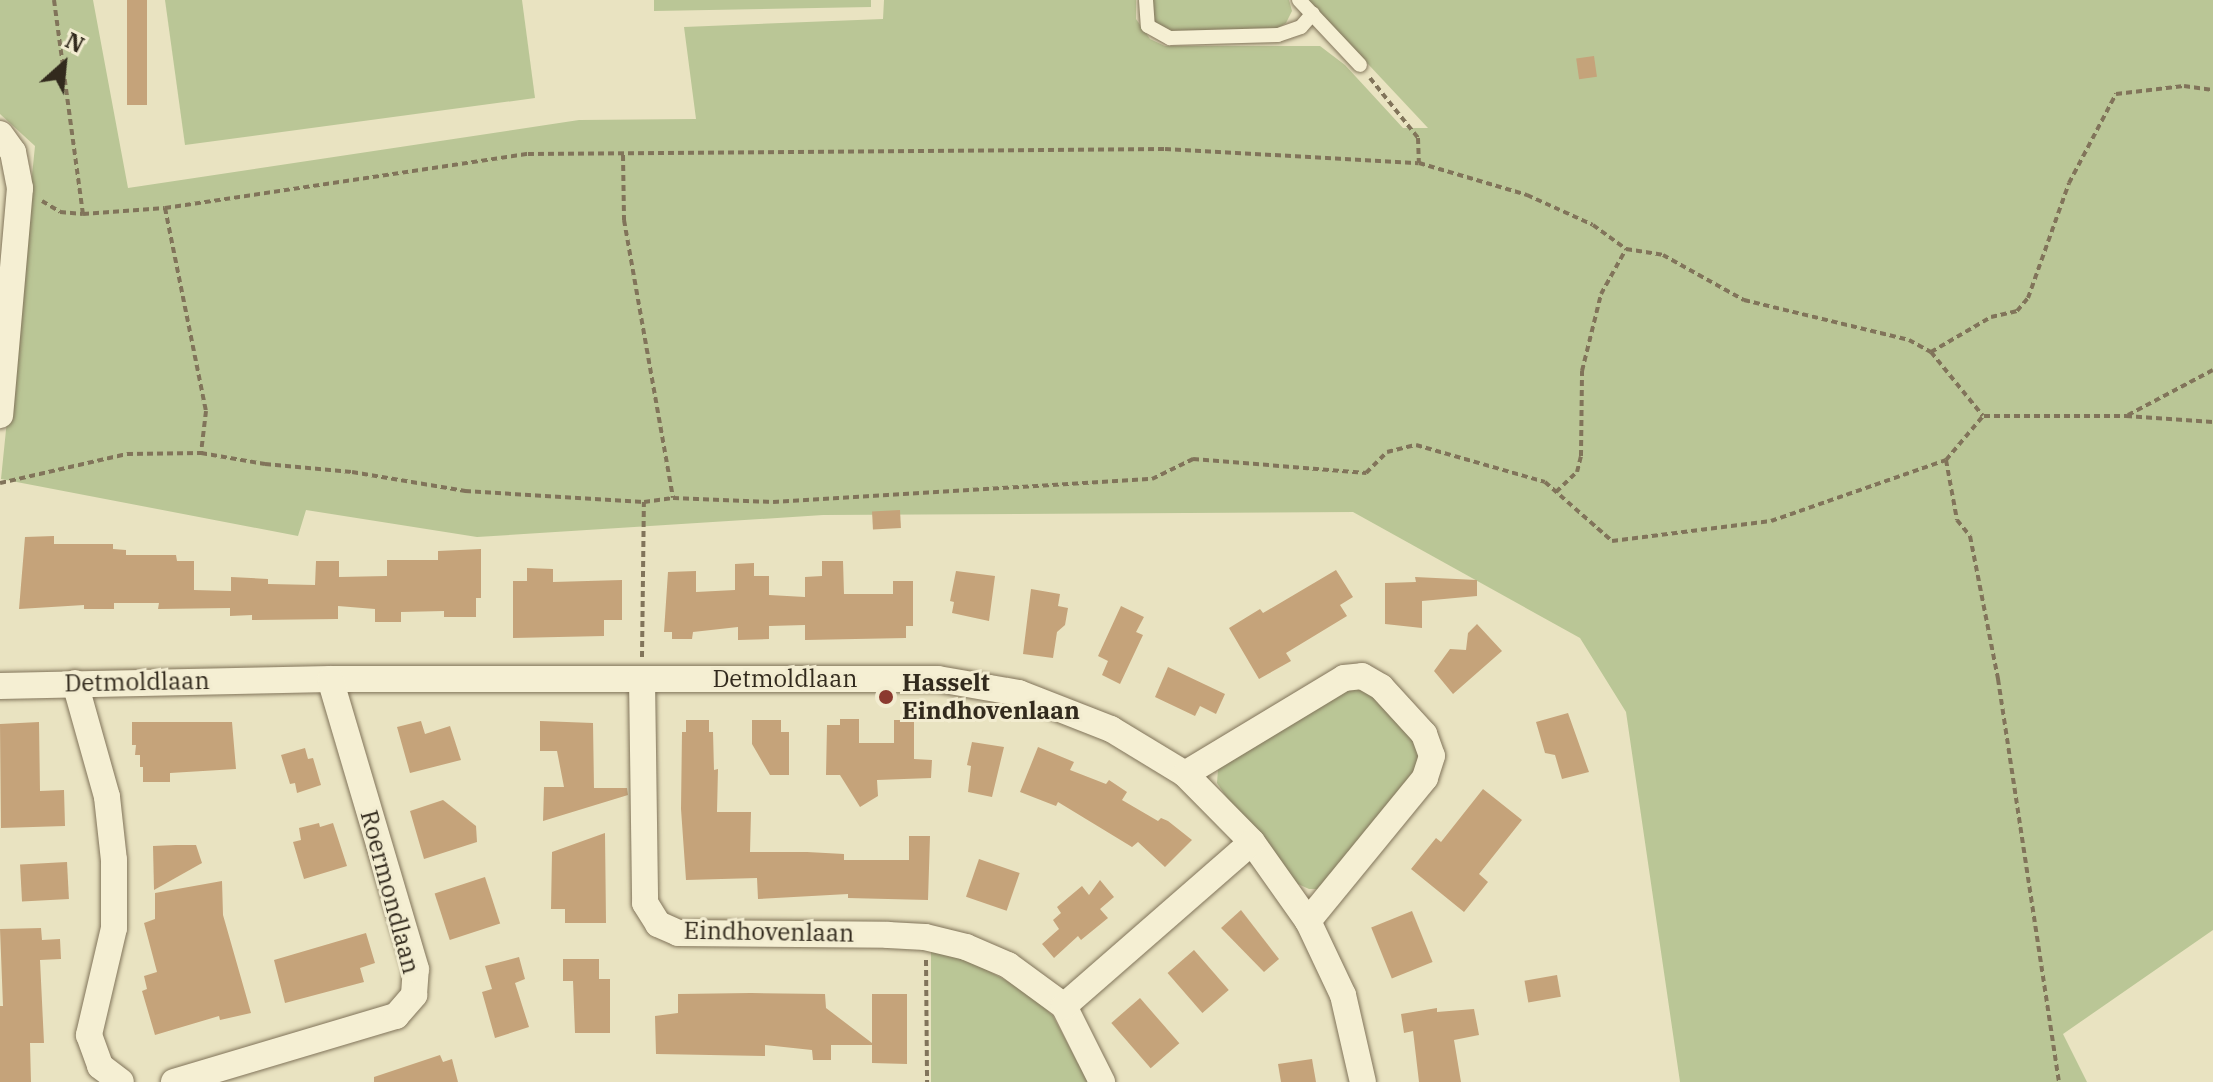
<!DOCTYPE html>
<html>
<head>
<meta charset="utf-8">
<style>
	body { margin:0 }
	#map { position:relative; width:2213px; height:1082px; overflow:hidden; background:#e9e3c1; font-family:"IBM Plex Serif",serif }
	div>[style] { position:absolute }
	.green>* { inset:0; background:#bac696 }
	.building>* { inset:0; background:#c5a37a; transform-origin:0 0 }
	.path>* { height:4px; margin-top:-2px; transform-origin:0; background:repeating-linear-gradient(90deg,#81745a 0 6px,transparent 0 10px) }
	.roads { filter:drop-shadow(0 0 2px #81745a) drop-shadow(0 0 2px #81745a) }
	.service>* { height:14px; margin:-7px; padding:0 7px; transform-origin:7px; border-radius:7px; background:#f5efd3 }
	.minor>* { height:26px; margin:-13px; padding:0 13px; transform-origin:13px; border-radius:13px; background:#f5efd3 }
	.dots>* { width:22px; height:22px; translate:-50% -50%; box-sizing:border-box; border:4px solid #f2ecd0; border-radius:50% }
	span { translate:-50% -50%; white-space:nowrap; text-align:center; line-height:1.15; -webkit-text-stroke:6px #f2ecd0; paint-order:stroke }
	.street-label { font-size:24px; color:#322a1d }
	.poi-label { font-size:24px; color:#322a1d; font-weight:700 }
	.left { translate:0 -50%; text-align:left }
	.north { position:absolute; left:24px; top:24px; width:80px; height:80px; -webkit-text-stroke:6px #f2ecd0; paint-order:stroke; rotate:27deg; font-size:22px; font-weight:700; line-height:32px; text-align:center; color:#322a1d }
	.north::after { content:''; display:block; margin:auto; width:28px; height:36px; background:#322a1d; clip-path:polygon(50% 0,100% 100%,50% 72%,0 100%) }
</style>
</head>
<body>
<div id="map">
	<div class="green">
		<div style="clip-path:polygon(0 0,93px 0,128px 188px,579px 120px,696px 119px,684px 27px,883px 19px,884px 0,1136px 0,1136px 19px,1150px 39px,1165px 46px,1320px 46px,1345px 65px,1403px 128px,1428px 128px,1308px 0,2213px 0,2213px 930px,2063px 1034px,2087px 1082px,1680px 1082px,1626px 712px,1580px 638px,1353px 512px,823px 515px,477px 537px,306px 510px,298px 536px,1px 479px,35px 146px,0 114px)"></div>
		<div style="clip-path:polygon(165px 0,522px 0,535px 98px,185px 145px)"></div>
		<div style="clip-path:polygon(654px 0,871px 0,871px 7px,654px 11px)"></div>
		<div style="clip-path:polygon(1151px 0,1289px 0,1292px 11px,1286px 23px,1273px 31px,1178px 34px,1153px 23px)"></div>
		<div style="clip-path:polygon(1361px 685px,1420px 741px,1425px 760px,1318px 889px,1309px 889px,1298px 884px,1227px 798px,1217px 783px,1218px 770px,1223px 762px,1346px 688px)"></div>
		<div style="clip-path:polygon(931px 950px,963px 957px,1031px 994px,1053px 1016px,1088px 1082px,931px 1082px)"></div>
	</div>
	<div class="building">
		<div style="left:127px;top:0;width:20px;height:105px"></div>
		<div style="left:1594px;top:56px;width:21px;height:18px;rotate:82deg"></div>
		<div style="left:900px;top:510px;width:18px;height:28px;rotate:87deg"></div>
		<div style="clip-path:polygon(54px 536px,54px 544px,113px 544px,113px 549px,126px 550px,126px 555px,176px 555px,177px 561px,194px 561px,194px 590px,231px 591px,231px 577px,268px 579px,268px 584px,315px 585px,316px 561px,339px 561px,339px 577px,387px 576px,387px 560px,438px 560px,438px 551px,481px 549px,481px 598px,476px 598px,476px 617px,444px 617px,444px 611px,401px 612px,401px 622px,375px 622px,375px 609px,338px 606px,338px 619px,252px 620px,252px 615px,230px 616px,230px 608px,158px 609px,159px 603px,114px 603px,114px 609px,84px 609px,84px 605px,19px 609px,25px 537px)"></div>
		<div style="clip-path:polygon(822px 561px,843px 561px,844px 594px,893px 594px,893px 581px,913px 581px,913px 626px,906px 626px,906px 638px,805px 640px,805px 625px,769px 626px,769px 639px,738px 640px,738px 627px,693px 632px,692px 639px,672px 639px,672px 632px,664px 632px,668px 572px,696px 571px,696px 592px,735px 590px,735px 564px,754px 563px,754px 576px,769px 576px,769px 595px,805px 597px,805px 577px,822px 576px)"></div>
		<div style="clip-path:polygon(527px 568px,553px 569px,553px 582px,622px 580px,622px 620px,604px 620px,604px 636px,513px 638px,513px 581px,527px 581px)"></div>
		<div style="clip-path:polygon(1336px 570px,1353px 597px,1340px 605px,1347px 616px,1286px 653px,1291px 661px,1259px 679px,1229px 628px,1260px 609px,1263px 613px)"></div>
		<div style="clip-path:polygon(956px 571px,995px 576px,989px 621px,952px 613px,954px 602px,950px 601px)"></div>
		<div style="clip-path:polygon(1415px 577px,1477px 580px,1477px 596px,1422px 601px,1422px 628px,1385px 624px,1385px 583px,1416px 582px)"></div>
		<div style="clip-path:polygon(1031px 589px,1060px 594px,1058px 606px,1068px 608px,1065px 625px,1057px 632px,1053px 658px,1023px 654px)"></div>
		<div style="clip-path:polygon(1121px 606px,1144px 617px,1136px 632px,1143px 635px,1120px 684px,1102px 675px,1108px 661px,1098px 656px)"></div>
		<div style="clip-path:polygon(1477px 624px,1502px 651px,1453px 694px,1434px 671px,1450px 649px,1466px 650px,1468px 633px)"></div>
		<div style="clip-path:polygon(1168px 667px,1225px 694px,1216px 714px,1200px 706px,1195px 716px,1155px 697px)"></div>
		<div style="clip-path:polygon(1568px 713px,1589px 772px,1562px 779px,1555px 755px,1545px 753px,1536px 722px)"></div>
		<div style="clip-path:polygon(840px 719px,859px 719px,859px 743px,894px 743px,894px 720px,914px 720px,914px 759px,932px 760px,931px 778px,877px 780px,878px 796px,860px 807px,840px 775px,826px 775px,827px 725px,840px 725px)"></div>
		<div style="clip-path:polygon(686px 720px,709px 720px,709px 732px,713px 732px,714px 770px,718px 769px,717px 812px,751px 812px,750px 852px,807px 852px,844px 854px,844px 860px,909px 860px,909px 836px,930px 836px,928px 900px,848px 898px,848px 894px,758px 899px,757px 878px,686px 880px,681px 809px,682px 732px,686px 732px)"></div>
		<div style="clip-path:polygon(752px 720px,781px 720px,781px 732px,789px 732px,789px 775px,770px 775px,752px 744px)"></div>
		<div style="clip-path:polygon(421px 721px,425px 734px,450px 726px,461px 760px,410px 773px,397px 727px)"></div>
		<div style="clip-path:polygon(540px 721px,593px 723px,594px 788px,627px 788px,628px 795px,543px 821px,544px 787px,564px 787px,557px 751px,540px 751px)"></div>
		<div style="clip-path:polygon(39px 722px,40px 791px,64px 790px,65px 826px,1px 828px,0 724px)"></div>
		<div style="clip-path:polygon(132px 722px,232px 722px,236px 769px,170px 773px,170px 782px,143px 782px,143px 767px,140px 767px,140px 755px,135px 755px,136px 745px,132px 745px)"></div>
		<div style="clip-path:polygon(972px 742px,1004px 747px,992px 797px,968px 792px,971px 766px,967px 765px)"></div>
		<div style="clip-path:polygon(1038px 747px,1074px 762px,1070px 770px,1106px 784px,1109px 780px,1127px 792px,1122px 800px,1158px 821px,1161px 818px,1168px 821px,1192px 840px,1165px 867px,1138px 842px,1132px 847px,1058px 802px,1056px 806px,1020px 792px)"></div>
		<div style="clip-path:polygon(305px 748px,308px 759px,313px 758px,321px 785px,297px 793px,295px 783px,290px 784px,281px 755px)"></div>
		<div style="clip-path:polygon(1483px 789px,1522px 820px,1479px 874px,1488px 882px,1464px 912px,1411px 869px,1436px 838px,1441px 842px)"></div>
		<div style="clip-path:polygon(443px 800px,476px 826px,477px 842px,424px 859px,410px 811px)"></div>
		<div style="clip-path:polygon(319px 823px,320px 827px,333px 823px,347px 866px,304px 879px,293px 842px,301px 840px,299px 828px)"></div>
		<div style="clip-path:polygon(605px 833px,606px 923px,565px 923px,565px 909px,551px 909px,552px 852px)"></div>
		<div style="clip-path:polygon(176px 845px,196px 845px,202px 863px,154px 890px,153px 846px)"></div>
		<div style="left:979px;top:859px;width:43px;height:40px;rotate:19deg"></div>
		<div style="left:67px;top:862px;width:37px;height:47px;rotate:87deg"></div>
		<div style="left:485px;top:877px;width:49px;height:53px;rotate:72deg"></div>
		<div style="clip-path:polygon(1100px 880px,1114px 897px,1100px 909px,1108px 918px,1081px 940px,1078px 936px,1054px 958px,1042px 944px,1059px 929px,1053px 920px,1061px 913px,1057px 907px,1082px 886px,1089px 895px)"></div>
		<div style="clip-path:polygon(222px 881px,223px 915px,251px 1013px,220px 1020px,219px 1016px,155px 1035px,142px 991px,147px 989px,144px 976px,157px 972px,144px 923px,155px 919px,155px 893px)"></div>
		<div style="clip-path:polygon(1241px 910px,1279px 959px,1264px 972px,1221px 928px)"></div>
		<div style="left:1412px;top:911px;width:55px;height:44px;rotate:68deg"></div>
		<div style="clip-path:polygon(41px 928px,42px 940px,60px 939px,61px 959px,40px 960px,44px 1043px,30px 1043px,31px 1082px,0 1082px,0 1006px,3px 1006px,0 929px)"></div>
		<div style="clip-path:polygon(366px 933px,375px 963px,360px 968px,364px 982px,285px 1003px,274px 960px)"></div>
		<div style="left:1194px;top:950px;width:53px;height:35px;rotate:49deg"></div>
		<div style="clip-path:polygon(519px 957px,525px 979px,515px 983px,529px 1027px,495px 1038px,482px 992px,492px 989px,485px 966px)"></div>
		<div style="clip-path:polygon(563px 959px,599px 959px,599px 979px,610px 979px,610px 1033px,575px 1033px,573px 981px,563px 981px)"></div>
		<div style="left:1557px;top:975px;width:22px;height:33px;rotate:80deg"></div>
		<div style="clip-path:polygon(751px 993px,825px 994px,826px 1008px,872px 1043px,872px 994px,907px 994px,907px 1064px,872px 1063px,872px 1045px,831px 1045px,831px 1060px,813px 1060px,812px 1050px,765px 1045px,765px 1056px,656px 1054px,655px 1016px,678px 1013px,678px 994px)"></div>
		<div style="left:1140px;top:998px;width:60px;height:38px;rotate:49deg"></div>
		<div style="clip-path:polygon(1437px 1008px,1437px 1012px,1474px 1009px,1479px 1035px,1454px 1040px,1461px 1082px,1419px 1082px,1413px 1031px,1404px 1033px,1401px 1014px)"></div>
		<div style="clip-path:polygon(440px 1055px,443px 1062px,452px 1059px,458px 1082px,374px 1082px,374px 1077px)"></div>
		<div style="clip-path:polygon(1312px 1059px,1316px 1082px,1281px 1082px,1278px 1064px)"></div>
	</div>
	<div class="path">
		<div style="left:54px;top:0;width:216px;rotate:82.3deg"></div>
		<div style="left:1370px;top:78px;width:77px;rotate:51.3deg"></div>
		<div style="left:1418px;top:138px;width:25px;rotate:88deg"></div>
		<div style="left:623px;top:155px;width:65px;rotate:89.1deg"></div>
		<div style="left:624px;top:220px;width:282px;rotate:80deg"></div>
		<div style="left:42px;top:201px;width:21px;rotate:31deg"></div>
		<div style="left:60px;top:212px;width:23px;rotate:5deg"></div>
		<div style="left:83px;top:214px;width:82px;rotate:-4.2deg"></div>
		<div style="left:165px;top:208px;width:367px;rotate:-8.5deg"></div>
		<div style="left:528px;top:154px;width:637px;rotate:-0.45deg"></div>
		<div style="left:1165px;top:149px;width:254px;rotate:3.2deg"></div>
		<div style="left:1419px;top:163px;width:113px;rotate:16.5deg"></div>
		<div style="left:1527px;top:195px;width:72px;rotate:24.4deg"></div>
		<div style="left:1593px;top:225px;width:41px;rotate:36deg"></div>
		<div style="left:1626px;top:249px;width:37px;rotate:9deg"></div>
		<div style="left:1663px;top:255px;width:93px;rotate:29.1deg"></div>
		<div style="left:1744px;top:300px;width:170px;rotate:13.6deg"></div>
		<div style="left:1909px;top:340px;width:25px;rotate:29deg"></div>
		<div style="left:1931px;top:352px;width:82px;rotate:50.9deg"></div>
		<div style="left:165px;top:208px;width:207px;rotate:78.6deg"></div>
		<div style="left:206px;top:411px;width:42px;rotate:96.8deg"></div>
		<div style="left:1931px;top:352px;width:69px;rotate:-30.3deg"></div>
		<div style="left:1991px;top:317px;width:27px;rotate:-13deg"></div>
		<div style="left:2017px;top:311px;width:17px;rotate:-50deg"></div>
		<div style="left:2028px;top:298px;width:122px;rotate:-70.4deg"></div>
		<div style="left:2069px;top:183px;width:101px;rotate:-62.2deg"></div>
		<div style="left:2116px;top:94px;width:68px;rotate:-6.7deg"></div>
		<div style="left:2184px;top:86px;width:29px;rotate:8deg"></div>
		<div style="left:2128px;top:415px;width:96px;rotate:-27.9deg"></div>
		<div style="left:1984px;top:416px;width:142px"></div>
		<div style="left:2126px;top:416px;width:87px;rotate:3.9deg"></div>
		<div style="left:1946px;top:460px;width:61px;rotate:79.6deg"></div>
		<div style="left:1957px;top:520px;width:21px;rotate:51deg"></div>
		<div style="left:1970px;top:536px;width:146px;rotate:78.9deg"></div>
		<div style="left:1998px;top:679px;width:408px;rotate:81.4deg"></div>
		<div style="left:0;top:483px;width:130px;rotate:-12.9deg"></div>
		<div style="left:127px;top:454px;width:74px;rotate:-0.8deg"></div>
		<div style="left:201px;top:453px;width:65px;rotate:9.8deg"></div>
		<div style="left:265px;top:464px;width:87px;rotate:5.3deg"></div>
		<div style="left:352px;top:472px;width:115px;rotate:9.5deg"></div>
		<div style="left:465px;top:491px;width:179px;rotate:3.5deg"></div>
		<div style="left:644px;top:502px;width:29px;rotate:-8deg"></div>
		<div style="left:673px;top:498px;width:100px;rotate:2.3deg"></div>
		<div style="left:773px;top:502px;width:380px;rotate:-3.5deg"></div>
		<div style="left:1152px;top:479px;width:46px;rotate:-26deg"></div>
		<div style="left:1193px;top:459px;width:174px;rotate:4.6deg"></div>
		<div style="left:1366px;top:473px;width:30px;rotate:-45deg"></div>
		<div style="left:1387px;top:452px;width:30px;rotate:-14deg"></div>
		<div style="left:1416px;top:445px;width:134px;rotate:16deg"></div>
		<div style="left:1545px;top:482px;width:89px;rotate:41.4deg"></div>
		<div style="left:1612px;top:541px;width:160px;rotate:-7.2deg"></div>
		<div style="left:1771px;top:521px;width:185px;rotate:-19.2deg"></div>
		<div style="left:1946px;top:460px;width:57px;rotate:-49.9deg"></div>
		<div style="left:1556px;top:492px;width:29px;rotate:-44deg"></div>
		<div style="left:1577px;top:472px;width:16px;rotate:-76deg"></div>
		<div style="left:1581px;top:456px;width:85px;rotate:-89.3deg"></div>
		<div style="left:1582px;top:371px;width:79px;rotate:-76.1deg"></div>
		<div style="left:1601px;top:294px;width:51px;rotate:-60.9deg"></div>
		<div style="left:642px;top:657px;width:155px;rotate:-89.3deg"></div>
		<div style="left:926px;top:960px;width:122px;rotate:89.5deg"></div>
	</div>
	<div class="roads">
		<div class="service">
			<div style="left:1146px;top:0;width:26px;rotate:86deg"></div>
			<div style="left:1148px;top:26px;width:25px;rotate:29deg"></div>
			<div style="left:1170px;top:38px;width:108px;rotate:-1.6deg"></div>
			<div style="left:1278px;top:35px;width:24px;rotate:-19deg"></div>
			<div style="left:1301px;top:27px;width:18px;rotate:-49deg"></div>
			<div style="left:1299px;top:0;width:89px;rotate:46.8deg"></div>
		</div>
		<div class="minor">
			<div style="left:0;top:134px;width:22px;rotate:54deg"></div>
			<div style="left:13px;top:152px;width:37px;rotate:79deg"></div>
			<div style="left:20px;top:188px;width:228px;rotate:95deg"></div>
			<div style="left:642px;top:679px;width:224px;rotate:89.2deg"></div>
			<div style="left:645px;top:903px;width:25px;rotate:58deg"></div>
			<div style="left:658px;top:924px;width:22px;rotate:24deg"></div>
			<div style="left:678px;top:933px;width:210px;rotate:0.5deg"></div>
			<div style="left:888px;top:935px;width:37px;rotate:3deg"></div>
			<div style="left:925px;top:937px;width:42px;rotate:13.7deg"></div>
			<div style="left:966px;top:947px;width:46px;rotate:23.2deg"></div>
			<div style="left:1008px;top:965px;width:69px;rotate:36.2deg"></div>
			<div style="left:1064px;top:1006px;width:85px;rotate:63.4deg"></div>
			<div style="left:75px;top:683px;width:118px;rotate:74.3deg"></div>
			<div style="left:107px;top:797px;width:63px;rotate:83.7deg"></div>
			<div style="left:114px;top:860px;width:68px;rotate:90deg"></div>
			<div style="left:114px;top:928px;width:110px;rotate:103.2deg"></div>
			<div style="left:89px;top:1035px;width:33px;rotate:70deg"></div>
			<div style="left:100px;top:1066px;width:26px;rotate:37deg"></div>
			<div style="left:0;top:686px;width:330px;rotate:-1.2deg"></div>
			<div style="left:330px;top:679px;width:608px"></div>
			<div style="left:938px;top:679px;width:82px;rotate:9.8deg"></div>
			<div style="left:1019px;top:693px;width:99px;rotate:21.4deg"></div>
			<div style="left:1111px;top:729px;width:87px;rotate:31.3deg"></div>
			<div style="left:1185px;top:774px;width:95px;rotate:45.4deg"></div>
			<div style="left:1252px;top:842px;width:97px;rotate:54.7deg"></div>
			<div style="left:1308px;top:921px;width:82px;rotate:64.7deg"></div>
			<div style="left:1343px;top:995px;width:89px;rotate:77.1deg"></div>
			<div style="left:1185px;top:774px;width:186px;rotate:-31.1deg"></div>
			<div style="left:1344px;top:678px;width:18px;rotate:-6deg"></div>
			<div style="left:1362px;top:676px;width:22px;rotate:30deg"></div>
			<div style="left:1381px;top:687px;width:64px;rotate:47.5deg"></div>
			<div style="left:1424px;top:734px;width:23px;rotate:70deg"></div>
			<div style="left:1432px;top:756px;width:23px;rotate:108deg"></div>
			<div style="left:1425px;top:778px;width:185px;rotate:129.3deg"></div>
			<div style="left:1064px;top:1006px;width:249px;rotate:-41.1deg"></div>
			<div style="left:174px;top:1082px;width:232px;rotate:-16.6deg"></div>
			<div style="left:396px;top:1016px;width:28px;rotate:-49deg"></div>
			<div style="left:414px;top:995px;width:26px;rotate:-86deg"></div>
			<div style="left:416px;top:969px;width:302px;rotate:-106.5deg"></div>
		</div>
	</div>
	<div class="dots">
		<div style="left:886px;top:697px;background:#8b3a2f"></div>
	</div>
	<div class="street-label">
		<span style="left:785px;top:679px">Detmoldlaan</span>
		<span style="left:137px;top:682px;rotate:-1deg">Detmoldlaan</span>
		<span style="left:390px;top:892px;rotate:75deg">Roermondlaan</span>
		<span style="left:769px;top:932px;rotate:1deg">Eindhovenlaan</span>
	</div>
	<div class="poi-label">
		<span class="left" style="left:902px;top:697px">Hasselt<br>Eindhovenlaan</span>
	</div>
	<div class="north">N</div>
</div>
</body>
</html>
